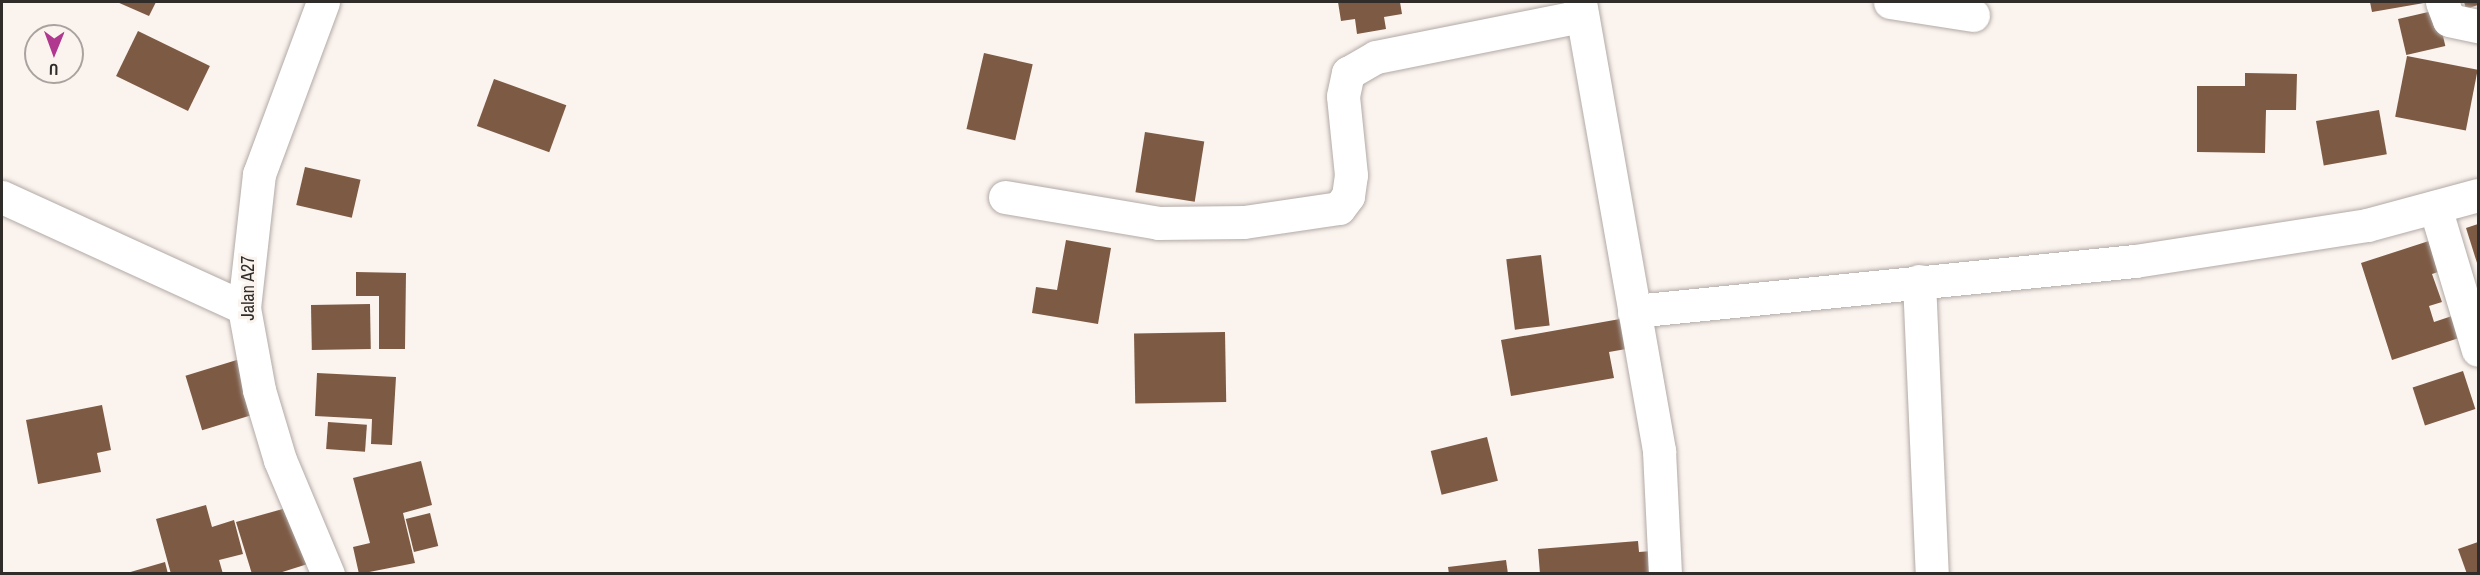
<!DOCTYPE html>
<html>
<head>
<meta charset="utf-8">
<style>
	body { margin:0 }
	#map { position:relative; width:2480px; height:575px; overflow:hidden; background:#fbf3ee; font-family:"Archivo Narrow",sans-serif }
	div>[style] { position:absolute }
	.building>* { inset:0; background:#7d5a44; transform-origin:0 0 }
	.roads { filter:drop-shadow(0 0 2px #b2aaa6) drop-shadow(0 0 2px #b2aaa6) }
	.minor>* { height:33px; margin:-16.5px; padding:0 16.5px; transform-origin:16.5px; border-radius:16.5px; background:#fff }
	span { translate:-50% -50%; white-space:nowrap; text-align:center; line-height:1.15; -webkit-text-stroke:6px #fbf3ee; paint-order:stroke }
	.street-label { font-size:18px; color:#2f2c2a }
	.frame { position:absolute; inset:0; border:3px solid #2f2c2a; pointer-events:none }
	.north { position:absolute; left:24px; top:24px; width:60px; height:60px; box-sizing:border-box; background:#fbf3ee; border:2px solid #a9a3a0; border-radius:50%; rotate:181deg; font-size:16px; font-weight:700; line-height:24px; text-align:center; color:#2f2c2a }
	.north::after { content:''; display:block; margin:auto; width:21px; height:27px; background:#b0388e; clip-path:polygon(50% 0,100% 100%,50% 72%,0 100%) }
</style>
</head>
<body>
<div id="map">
	<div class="building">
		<div style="clip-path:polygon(117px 2px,156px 2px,149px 16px)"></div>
		<div style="clip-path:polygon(1338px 2px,1400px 2px,1402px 14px,1384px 17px,1386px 29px,1357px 34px,1355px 19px,1341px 21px)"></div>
		<div style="clip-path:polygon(2370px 2px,2424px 2px,2424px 3px,2372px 12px)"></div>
		<div style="clip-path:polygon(2464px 2px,2478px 2px,2478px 5px,2466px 9px)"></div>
		<div style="left:2437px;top:10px;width:37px;height:40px;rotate:77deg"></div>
		<div style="left:138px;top:31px;width:80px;height:50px;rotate:26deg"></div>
		<div style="left:984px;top:53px;width:50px;height:78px;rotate:13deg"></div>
		<div style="left:2407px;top:56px;width:72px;height:62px;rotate:11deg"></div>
		<div style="clip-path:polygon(2245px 73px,2297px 74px,2296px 110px,2266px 110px,2265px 153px,2197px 152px,2197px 86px,2245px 86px)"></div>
		<div style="left:494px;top:79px;width:77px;height:50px;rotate:20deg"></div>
		<div style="left:2379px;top:110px;width:45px;height:64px;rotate:80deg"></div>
		<div style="left:1145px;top:132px;width:60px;height:61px;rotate:9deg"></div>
		<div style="left:305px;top:167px;width:57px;height:39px;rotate:13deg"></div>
		<div style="clip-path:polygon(2478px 224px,2478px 266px,2466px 228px)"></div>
		<div style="clip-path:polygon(2435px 239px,2444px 270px,2432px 274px,2442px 302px,2429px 306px,2434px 322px,2458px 314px,2465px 336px,2392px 360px,2361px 263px)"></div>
		<div style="clip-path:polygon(1066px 240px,1111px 248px,1098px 324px,1032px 313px,1036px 287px,1057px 290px)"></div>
		<div style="left:1541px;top:255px;width:71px;height:35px;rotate:83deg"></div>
		<div style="clip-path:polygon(356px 272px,406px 273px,405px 349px,379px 349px,379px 296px,356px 296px)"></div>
		<div style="left:370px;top:304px;width:45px;height:59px;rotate:89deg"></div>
		<div style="clip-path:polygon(1620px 319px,1626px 349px,1609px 352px,1614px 378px,1511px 396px,1501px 340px)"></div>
		<div style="left:1225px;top:332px;width:70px;height:91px;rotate:89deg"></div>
		<div style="left:240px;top:359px;width:57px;height:57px;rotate:73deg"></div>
		<div style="left:2463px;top:371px;width:40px;height:53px;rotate:72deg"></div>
		<div style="clip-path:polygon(317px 373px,396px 377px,392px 445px,371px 444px,372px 419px,315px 416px)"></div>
		<div style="clip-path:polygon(102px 405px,111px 450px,97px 453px,101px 472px,38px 484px,26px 420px)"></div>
		<div style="left:328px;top:422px;width:39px;height:27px;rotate:4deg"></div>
		<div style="left:1487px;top:437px;width:45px;height:58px;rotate:76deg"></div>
		<div style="clip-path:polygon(421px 461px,432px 505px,403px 513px,415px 563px,359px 574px,353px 547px,370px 543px,353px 478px)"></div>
		<div style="clip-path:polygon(206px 505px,212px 527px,234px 520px,243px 554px,219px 560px,223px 574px,171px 574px,156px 519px)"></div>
		<div style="clip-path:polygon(297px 505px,314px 562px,276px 574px,252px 574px,236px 522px)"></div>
		<div style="left:430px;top:513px;width:34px;height:25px;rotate:76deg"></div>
		<div style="clip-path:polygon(1638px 541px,1639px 552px,1652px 551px,1654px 574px,1540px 574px,1538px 549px)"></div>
		<div style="clip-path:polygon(2478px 542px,2478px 574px,2467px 574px,2458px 549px)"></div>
		<div style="clip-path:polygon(1506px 560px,1508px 574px,1449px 574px,1448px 567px)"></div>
		<div style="clip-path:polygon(165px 562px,168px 574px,127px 574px,127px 573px)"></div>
	</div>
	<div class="roads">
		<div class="minor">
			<div style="left:323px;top:2px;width:184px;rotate:110.4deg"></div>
			<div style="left:259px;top:174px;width:135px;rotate:96.4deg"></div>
			<div style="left:244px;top:308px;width:83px;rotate:79.6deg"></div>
			<div style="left:259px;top:390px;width:73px;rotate:73.3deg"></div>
			<div style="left:280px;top:460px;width:124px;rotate:67.2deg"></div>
			<div style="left:1580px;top:2px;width:456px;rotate:80deg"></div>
			<div style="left:1659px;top:451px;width:123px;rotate:87.2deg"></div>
			<div style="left:1890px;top:2px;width:84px;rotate:8.9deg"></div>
			<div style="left:2442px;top:2px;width:19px;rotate:69deg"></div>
			<div style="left:2449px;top:20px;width:30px;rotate:12deg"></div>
			<div style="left:2px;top:197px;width:266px;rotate:24.6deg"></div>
			<div style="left:1005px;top:197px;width:155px;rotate:9.6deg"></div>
			<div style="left:1158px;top:223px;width:86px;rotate:-0.7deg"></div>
			<div style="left:1244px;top:222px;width:96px;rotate:-8.4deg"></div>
			<div style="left:1339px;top:208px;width:15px;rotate:-53deg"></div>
			<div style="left:1348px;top:196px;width:21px;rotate:-82deg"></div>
			<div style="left:1351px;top:175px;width:79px;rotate:-95.8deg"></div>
			<div style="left:1343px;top:96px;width:24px;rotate:-78deg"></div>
			<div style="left:1348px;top:73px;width:32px;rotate:-30deg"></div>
			<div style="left:1376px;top:57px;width:210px;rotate:-11.3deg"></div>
			<div style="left:2435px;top:207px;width:149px;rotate:73.3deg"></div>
			<div style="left:1919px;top:281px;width:293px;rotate:87.5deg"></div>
			<div style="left:1634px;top:311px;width:503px;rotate:-5.7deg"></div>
			<div style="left:2135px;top:261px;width:235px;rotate:-8.8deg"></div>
			<div style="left:2367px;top:225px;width:115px;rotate:-15.1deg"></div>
		</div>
	</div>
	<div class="street-label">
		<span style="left:248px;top:288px;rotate:-90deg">Jalan A27</span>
	</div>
	<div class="frame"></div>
	<div class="north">U</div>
</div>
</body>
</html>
